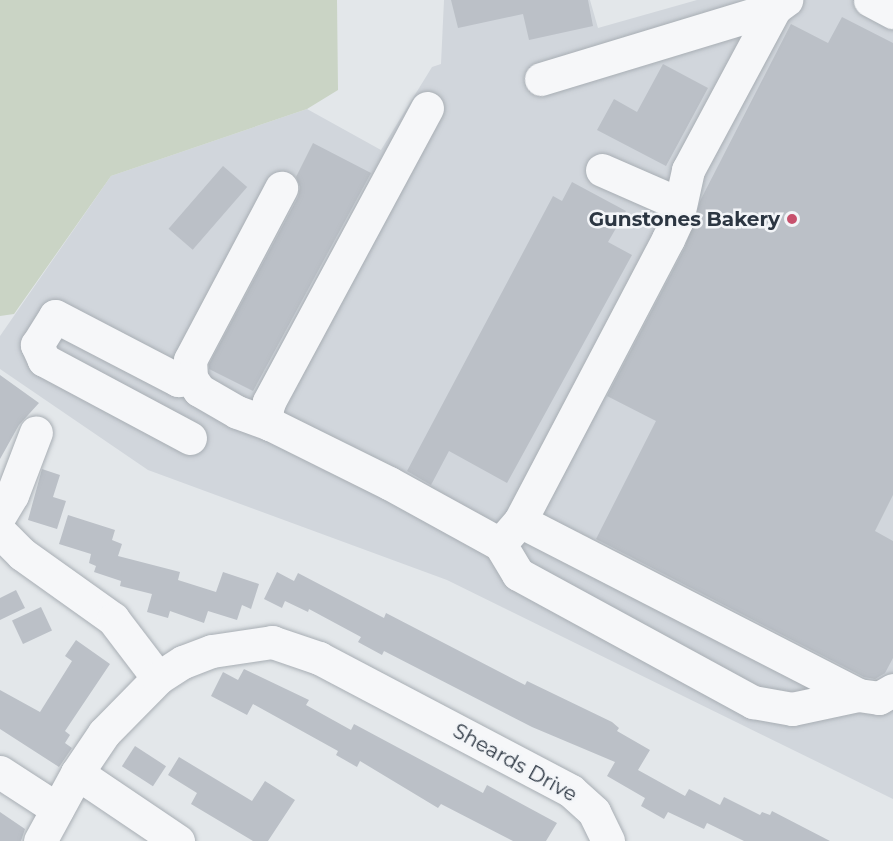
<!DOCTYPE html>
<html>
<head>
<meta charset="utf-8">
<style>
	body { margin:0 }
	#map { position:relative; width:893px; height:841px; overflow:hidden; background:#e3e7ea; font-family:Montserrat,sans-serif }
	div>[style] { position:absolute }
	.built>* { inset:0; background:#d1d6dc }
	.green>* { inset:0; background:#cad4c5 }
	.building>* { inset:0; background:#bbc0c7; transform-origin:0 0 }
	.roads { filter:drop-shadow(0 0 2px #a8aeb4) drop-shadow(0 0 2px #a8aeb4) }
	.minor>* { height:33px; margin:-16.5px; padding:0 16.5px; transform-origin:16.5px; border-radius:16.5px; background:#f6f7f9 }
	.dots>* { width:16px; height:16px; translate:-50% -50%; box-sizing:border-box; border:3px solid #f3f5f8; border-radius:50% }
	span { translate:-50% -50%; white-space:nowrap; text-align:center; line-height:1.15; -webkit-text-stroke:5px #f3f5f8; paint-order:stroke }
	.poi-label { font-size:20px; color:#2c3642; font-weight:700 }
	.right { translate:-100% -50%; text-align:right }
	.street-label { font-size:20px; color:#2c3642 }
</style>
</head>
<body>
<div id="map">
	<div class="built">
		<div style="clip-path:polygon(444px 0,590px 0,598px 28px,697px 0,893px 0,893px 799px,447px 580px,148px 470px,0 369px,0 336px,111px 176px,307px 109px,381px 150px,432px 67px,441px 64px)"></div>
	</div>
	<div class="green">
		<div style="clip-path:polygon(0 0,337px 0,338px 90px,307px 109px,111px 176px,14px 314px,0 316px)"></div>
	</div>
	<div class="building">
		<div style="clip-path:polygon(451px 0,588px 0,593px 26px,529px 40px,523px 14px,458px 28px)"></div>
		<div style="clip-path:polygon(842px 17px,893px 43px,893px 495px,875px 531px,893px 541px,893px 658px,885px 673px,875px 679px,864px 677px,596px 539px,656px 421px,607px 396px,685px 247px,700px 201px,791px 24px,828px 43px)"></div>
		<div style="clip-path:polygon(663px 64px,708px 88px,666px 166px,597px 130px,614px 99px,637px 112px)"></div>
		<div style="clip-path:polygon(313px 143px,371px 173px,253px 391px,209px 369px,209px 364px,298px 197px,300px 187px,296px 177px)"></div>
		<div style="left:223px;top:166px;width:32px;height:83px;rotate:41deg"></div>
		<div style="clip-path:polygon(572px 182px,626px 211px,608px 242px,632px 255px,507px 483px,449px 451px,431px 485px,407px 471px,553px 196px,562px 201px)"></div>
		<div style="clip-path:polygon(0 375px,39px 403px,19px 425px,0 459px)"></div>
		<div style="clip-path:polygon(42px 469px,60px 475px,53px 497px,66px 501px,57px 529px,28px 520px)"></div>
		<div style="clip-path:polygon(68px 515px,115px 530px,112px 540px,122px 544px,118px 556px,180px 572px,178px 580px,216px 592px,223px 572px,259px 584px,251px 609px,242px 605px,237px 620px,208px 611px,204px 623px,170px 611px,168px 618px,147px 612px,152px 594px,120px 586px,121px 581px,94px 572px,96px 566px,89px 563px,91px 554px,59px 544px)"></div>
		<div style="clip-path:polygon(277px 572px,294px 581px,298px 573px,384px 618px,386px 613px,525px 685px,527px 681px,612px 722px,619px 728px,617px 731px,650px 750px,638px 770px,685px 796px,689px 789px,720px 805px,724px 797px,760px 815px,762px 812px,770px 815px,772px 811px,830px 841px,744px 841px,707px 823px,704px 829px,668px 812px,664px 819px,641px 806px,645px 798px,607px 776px,615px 762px,532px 727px,384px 651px,382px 655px,358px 642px,361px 637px,309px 609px,308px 612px,285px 601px,282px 608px,264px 599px)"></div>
		<div style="clip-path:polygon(16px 590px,25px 608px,0 620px,0 598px)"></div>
		<div style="left:41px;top:607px;width:26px;height:32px;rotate:65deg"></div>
		<div style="clip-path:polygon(76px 640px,110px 664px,65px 731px,70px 735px,65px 743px,72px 748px,59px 767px,0 729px,0 690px,40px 712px,72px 661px,65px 656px)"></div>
		<div style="clip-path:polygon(244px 669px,309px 700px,306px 705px,351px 730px,354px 724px,483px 793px,487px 785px,557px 823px,546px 841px,513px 841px,441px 804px,438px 808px,360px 761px,357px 767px,336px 755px,338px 751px,253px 704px,247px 715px,211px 696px,223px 672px,238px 680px)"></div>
		<div style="left:135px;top:746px;width:37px;height:24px;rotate:33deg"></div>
		<div style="clip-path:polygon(179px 757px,252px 801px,265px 781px,295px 800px,268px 841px,253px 841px,191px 804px,197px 793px,168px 775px)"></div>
		<div style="clip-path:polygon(0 812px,25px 829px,21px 841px,0 841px)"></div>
	</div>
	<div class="roads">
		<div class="minor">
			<div style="left:870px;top:0;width:26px;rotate:28deg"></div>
			<div style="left:541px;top:79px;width:245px;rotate:-16.9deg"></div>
			<div style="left:427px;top:108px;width:334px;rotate:118.3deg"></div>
			<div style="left:269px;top:402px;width:10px;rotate:107deg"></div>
			<div style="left:266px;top:412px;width:13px;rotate:72deg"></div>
			<div style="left:270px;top:424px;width:133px;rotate:26.4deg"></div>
			<div style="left:389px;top:483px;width:127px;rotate:28.8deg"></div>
			<div style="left:500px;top:544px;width:30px;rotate:-49deg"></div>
			<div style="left:520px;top:521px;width:380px;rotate:27.2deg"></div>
			<div style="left:858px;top:695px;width:21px;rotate:8deg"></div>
			<div style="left:879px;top:698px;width:16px;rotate:-30deg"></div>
			<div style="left:602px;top:170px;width:85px;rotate:23.6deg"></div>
			<div style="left:270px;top:424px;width:35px;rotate:-160deg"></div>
			<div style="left:237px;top:412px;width:44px;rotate:-149.9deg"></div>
			<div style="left:199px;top:390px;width:14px;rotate:-124deg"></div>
			<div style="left:191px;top:378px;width:18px;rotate:-93deg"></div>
			<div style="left:190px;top:360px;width:195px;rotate:-62.1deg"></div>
			<div style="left:190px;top:438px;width:166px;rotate:-151.9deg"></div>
			<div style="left:44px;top:360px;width:17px;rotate:-115deg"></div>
			<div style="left:37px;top:345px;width:34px;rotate:-58deg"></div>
			<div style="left:55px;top:316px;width:139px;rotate:27.5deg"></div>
			<div style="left:178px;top:380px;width:13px;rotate:-9deg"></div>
			<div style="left:0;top:515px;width:23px;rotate:-59deg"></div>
			<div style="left:12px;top:495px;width:67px;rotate:-69.1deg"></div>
			<div style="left:520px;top:521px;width:318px;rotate:-62.3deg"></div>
			<div style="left:668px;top:239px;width:21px;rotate:-65deg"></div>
			<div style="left:677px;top:220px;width:51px;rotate:-77.6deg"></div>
			<div style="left:688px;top:170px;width:184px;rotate:-61.8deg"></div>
			<div style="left:775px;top:8px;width:14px;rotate:-36deg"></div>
			<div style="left:0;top:532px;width:31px;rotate:45deg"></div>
			<div style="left:22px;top:554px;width:112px;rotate:35.5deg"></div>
			<div style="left:113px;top:619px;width:74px;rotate:52.7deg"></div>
			<div style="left:500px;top:544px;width:35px;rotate:59deg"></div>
			<div style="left:518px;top:574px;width:268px;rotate:28.6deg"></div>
			<div style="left:753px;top:702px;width:40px;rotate:10deg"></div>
			<div style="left:792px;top:709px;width:67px;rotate:-12deg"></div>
			<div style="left:0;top:772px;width:68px;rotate:33deg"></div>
			<div style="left:77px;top:773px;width:122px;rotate:34deg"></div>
			<div style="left:40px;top:841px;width:77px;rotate:-61.4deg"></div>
			<div style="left:77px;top:773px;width:48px;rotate:-56deg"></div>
			<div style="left:104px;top:733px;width:77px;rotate:-45.5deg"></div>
			<div style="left:158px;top:678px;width:30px;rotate:-33deg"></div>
			<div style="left:183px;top:662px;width:31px;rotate:-21deg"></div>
			<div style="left:212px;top:651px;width:61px;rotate:-8.5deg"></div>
			<div style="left:272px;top:642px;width:50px;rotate:18.8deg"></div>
			<div style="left:319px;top:658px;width:285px;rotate:27.8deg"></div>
			<div style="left:571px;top:791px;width:31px;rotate:42deg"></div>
			<div style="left:594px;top:812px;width:32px;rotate:64deg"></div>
		</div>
	</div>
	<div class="dots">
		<div style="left:792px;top:219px;background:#c7516d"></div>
	</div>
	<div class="poi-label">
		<span class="right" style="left:780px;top:219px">Gunstones Bakery</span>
	</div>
	<div class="street-label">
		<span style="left:515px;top:763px;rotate:29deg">Sheards Drive</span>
	</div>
</div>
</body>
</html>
